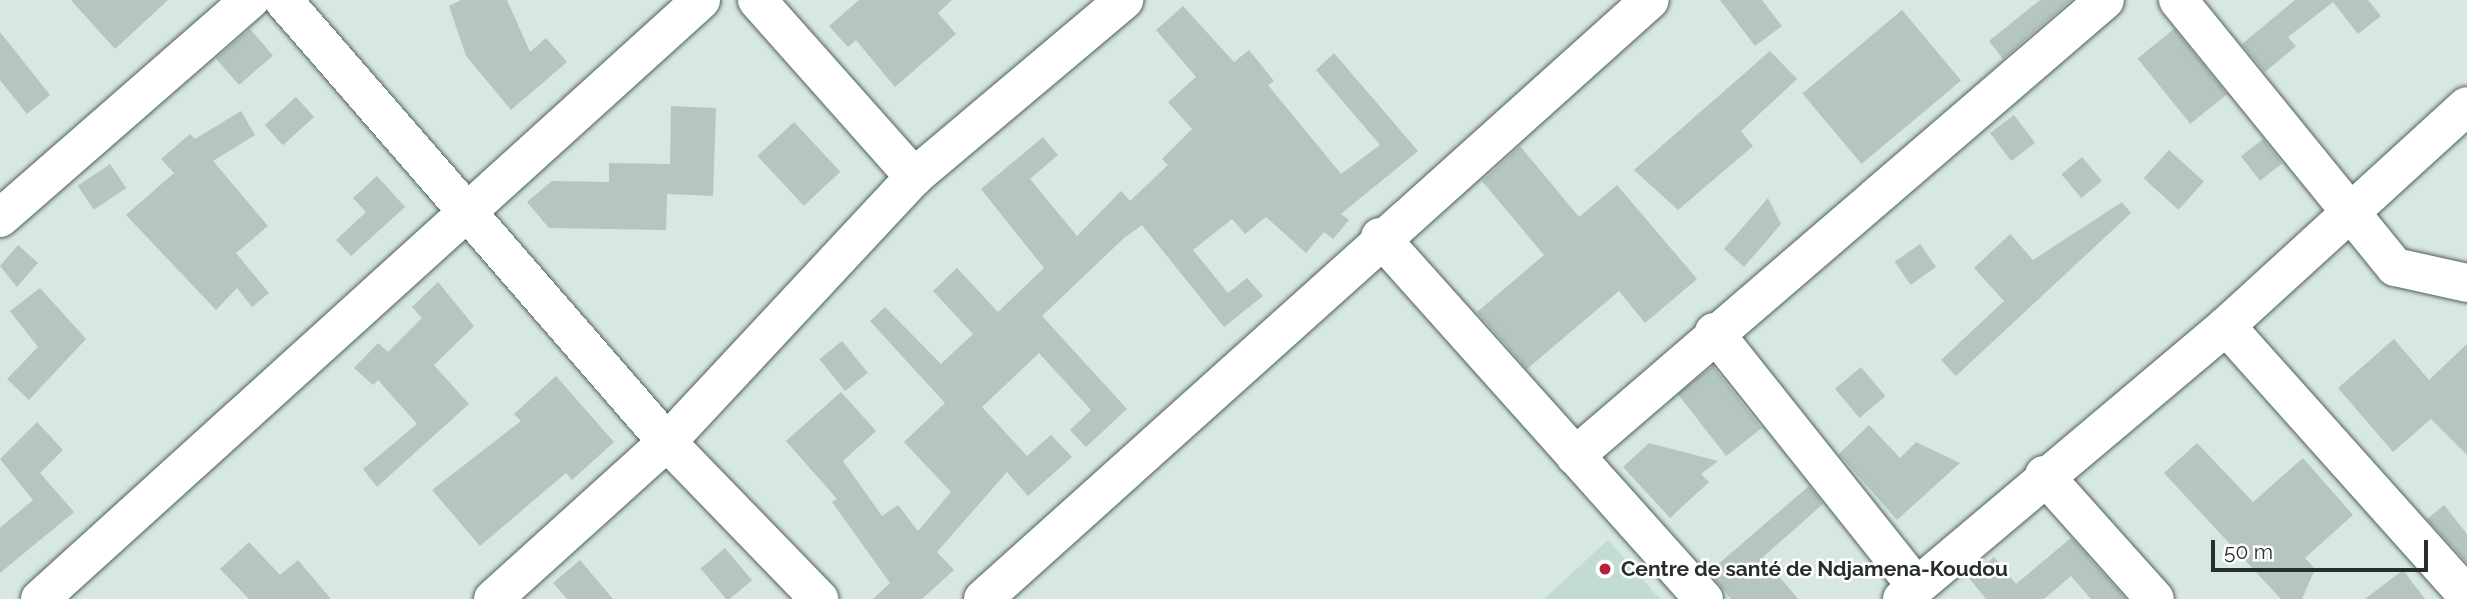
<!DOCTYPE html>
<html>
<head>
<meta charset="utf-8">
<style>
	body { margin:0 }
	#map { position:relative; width:2467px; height:599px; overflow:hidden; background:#d6e8e0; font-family:Raleway,sans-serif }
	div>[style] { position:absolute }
	.built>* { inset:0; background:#c3dcd2 }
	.building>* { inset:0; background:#b4c6be; transform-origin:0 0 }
	.roads { filter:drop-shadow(0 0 2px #51615a) drop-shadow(0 0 2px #51615a) }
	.minor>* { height:38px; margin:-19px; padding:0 19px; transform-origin:19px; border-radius:19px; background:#fff }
	.dots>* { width:19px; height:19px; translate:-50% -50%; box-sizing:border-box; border:4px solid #fff; border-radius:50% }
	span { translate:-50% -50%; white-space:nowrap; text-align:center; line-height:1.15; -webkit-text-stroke:5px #fff; paint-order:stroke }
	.poi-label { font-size:21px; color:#272e2b; font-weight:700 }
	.left { translate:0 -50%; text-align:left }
	.scale { position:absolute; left:2211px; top:540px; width:217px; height:32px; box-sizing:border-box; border:4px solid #272e2b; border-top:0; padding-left:9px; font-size:21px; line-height:24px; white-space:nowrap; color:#272e2b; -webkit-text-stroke:5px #fff; paint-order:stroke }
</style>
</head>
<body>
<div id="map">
	<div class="built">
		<div style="clip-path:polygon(1608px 540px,1660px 599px,1544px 599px)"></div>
	</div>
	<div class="building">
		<div style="clip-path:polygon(71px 0,168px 0,115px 49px)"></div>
		<div style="clip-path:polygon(461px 0,507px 0,530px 52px,546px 38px,567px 62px,511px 110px,466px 56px,449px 6px)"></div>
		<div style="clip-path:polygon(859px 0,952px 0,938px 13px,956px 34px,895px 87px,856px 40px,848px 47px,829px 26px)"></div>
		<div style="clip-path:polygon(1720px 0,1762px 0,1782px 26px,1755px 46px)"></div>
		<div style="clip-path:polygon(2040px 0,2071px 0,2003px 59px,1989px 41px)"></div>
		<div style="clip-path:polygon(2295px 0,2368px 0,2381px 16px,2358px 34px,2333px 2px,2288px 37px,2296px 46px,2265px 72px,2242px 44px)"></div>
		<div style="clip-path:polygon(1183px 6px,1234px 62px,1249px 50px,1274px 81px,1268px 85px,1341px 174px,1380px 145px,1316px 70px,1334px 53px,1418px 151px,1341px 214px,1349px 220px,1333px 239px,1324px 232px,1306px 253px,1266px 217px,1245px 234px,1232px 219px,1193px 250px,1228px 293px,1247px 278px,1263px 296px,1224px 327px,1142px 225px,1124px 238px,1042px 316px,1127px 409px,1086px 447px,1070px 430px,1091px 410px,1039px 353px,982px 407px,1027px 456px,1051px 435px,1072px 457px,1028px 496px,1007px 472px,937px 552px,954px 570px,922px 599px,873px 599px,890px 583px,832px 502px,837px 499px,786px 441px,841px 392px,876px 431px,843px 461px,882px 516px,898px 505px,918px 531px,951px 492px,904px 442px,945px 403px,870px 321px,885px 307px,941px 364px,973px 334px,933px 291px,957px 268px,998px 312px,1044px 268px,981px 189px,1043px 137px,1058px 155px,1030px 179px,1077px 236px,1121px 191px,1130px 201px,1168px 165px,1162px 159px,1192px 129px,1168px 102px,1196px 77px,1156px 30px)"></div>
		<div style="left:1902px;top:10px;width:92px;height:130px;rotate:50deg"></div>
		<div style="left:250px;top:29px;width:35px;height:45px;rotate:49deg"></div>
		<div style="left:2174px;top:29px;width:84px;height:47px;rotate:51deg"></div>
		<div style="clip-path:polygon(0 32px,50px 95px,27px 114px,0 80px)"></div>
		<div style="clip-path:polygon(1770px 51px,1797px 79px,1741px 131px,1753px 146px,1678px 210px,1634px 170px)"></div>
		<div style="left:296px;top:97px;width:27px;height:42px;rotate:48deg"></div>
		<div style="clip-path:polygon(671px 106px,716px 108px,713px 196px,667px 194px,666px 230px,549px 228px,527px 202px,552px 181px,609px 182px,609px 163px,670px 164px)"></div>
		<div style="clip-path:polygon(241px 111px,255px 135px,213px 161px,268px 226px,236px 253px,269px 293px,252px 307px,237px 288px,216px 310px,126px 215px,174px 173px,161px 159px,190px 134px,195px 139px)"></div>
		<div style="left:2014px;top:115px;width:35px;height:30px;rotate:53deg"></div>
		<div style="left:794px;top:122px;width:68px;height:50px;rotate:47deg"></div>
		<div style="left:2263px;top:139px;width:31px;height:28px;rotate:52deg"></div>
		<div style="clip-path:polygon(1520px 146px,1579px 217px,1617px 185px,1697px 279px,1645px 323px,1619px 291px,1527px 369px,1477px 312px,1544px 255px,1482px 181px)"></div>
		<div style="left:2169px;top:150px;width:47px;height:38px;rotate:42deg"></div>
		<div style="left:2082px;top:157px;width:31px;height:27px;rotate:50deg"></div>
		<div style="left:110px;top:164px;width:29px;height:39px;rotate:56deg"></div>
		<div style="clip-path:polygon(377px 176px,405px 207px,351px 256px,336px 240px,366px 212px,353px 198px)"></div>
		<div style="clip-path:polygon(1768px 198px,1781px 224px,1744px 267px,1724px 249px)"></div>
		<div style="clip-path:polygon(2122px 202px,2131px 213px,1956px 376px,1941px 360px,2004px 301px,1974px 268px,2010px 234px,2033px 260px)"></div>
		<div style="left:1920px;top:244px;width:28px;height:31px;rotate:55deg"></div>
		<div style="clip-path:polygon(18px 245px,38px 263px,17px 287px,0 266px)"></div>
		<div style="clip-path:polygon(438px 282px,474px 326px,434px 365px,469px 404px,377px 487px,363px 469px,417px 424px,378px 380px,373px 385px,354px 368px,378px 343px,388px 352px,422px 318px,412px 307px)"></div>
		<div style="clip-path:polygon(40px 288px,86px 339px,29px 400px,7px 379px,38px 347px,10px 311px)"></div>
		<div style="clip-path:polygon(2394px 339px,2429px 380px,2467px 344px,2467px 455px,2431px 419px,2393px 452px,2338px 388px)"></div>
		<div style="left:842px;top:341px;width:41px;height:29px;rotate:51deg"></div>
		<div style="left:1713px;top:366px;width:79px;height:45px;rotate:52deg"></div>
		<div style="left:1861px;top:367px;width:38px;height:34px;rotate:50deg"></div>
		<div style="clip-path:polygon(556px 376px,614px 442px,572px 480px,566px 473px,480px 546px,432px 490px,521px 421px,514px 414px)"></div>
		<div style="clip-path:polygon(37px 422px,63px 450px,40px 473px,74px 512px,0 573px,0 528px,33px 500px,0 459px)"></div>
		<div style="clip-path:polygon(1869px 425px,1900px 458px,1916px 442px,1960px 463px,1897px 520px,1839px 454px)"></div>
		<div style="clip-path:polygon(1649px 443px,1718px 461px,1701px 474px,1709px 482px,1670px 518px,1623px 467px)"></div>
		<div style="clip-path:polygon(2197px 443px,2253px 502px,2303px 458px,2353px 515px,2305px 558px,2315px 569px,2302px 599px,2281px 599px,2164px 473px)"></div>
		<div style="clip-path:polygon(1809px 486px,1823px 504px,1763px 557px,1798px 599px,1731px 599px,1709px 572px)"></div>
		<div style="clip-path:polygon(2444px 505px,2467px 534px,2467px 563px,2427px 519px)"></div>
		<div style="clip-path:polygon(2071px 538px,2126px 599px,2091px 599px,2071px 576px,2044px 599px,1986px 599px,1969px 578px,1994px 557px,2016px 584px)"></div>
		<div style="clip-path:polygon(249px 542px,280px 575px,298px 560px,331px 599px,249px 599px,220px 569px)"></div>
		<div style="left:725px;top:548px;width:42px;height:32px;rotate:50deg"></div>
		<div style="clip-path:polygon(580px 560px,613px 599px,567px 599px,553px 583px)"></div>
		<div style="clip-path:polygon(2403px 570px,2425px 599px,2365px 599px)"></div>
	</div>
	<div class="roads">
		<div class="minor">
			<div style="left:283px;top:0;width:586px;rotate:49.02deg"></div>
			<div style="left:667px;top:442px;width:219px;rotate:45.9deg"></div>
			<div style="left:757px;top:0;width:237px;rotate:48.4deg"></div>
			<div style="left:2178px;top:0;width:344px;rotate:50.9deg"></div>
			<div style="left:2395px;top:267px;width:74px;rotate:12.5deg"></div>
			<div style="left:0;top:218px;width:332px;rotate:-41.1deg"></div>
			<div style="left:1380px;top:237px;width:486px;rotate:48.2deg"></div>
			<div style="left:2226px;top:326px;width:362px;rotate:48.2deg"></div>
			<div style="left:1714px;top:332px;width:325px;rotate:51.5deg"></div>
			<div style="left:1575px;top:456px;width:699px;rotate:-40.71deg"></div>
			<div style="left:2044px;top:475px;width:166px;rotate:48.2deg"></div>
			<div style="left:40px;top:599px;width:892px;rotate:-42.18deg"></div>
			<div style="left:493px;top:599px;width:234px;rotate:-42.1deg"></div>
			<div style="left:667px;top:442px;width:362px;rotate:-47deg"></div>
			<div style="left:914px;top:177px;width:275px;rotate:-40.1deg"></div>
			<div style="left:983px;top:599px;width:896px;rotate:-41.93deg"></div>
			<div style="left:1902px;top:599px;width:424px;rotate:-40.1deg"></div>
			<div style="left:2226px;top:326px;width:326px;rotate:-42.4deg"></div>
		</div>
	</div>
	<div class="dots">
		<div style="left:1605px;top:569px;background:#b5223c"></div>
	</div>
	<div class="poi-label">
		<span class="left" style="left:1621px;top:569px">Centre de santé de Ndjamena-Koudou</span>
	</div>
	<div class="scale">50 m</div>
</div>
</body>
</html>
